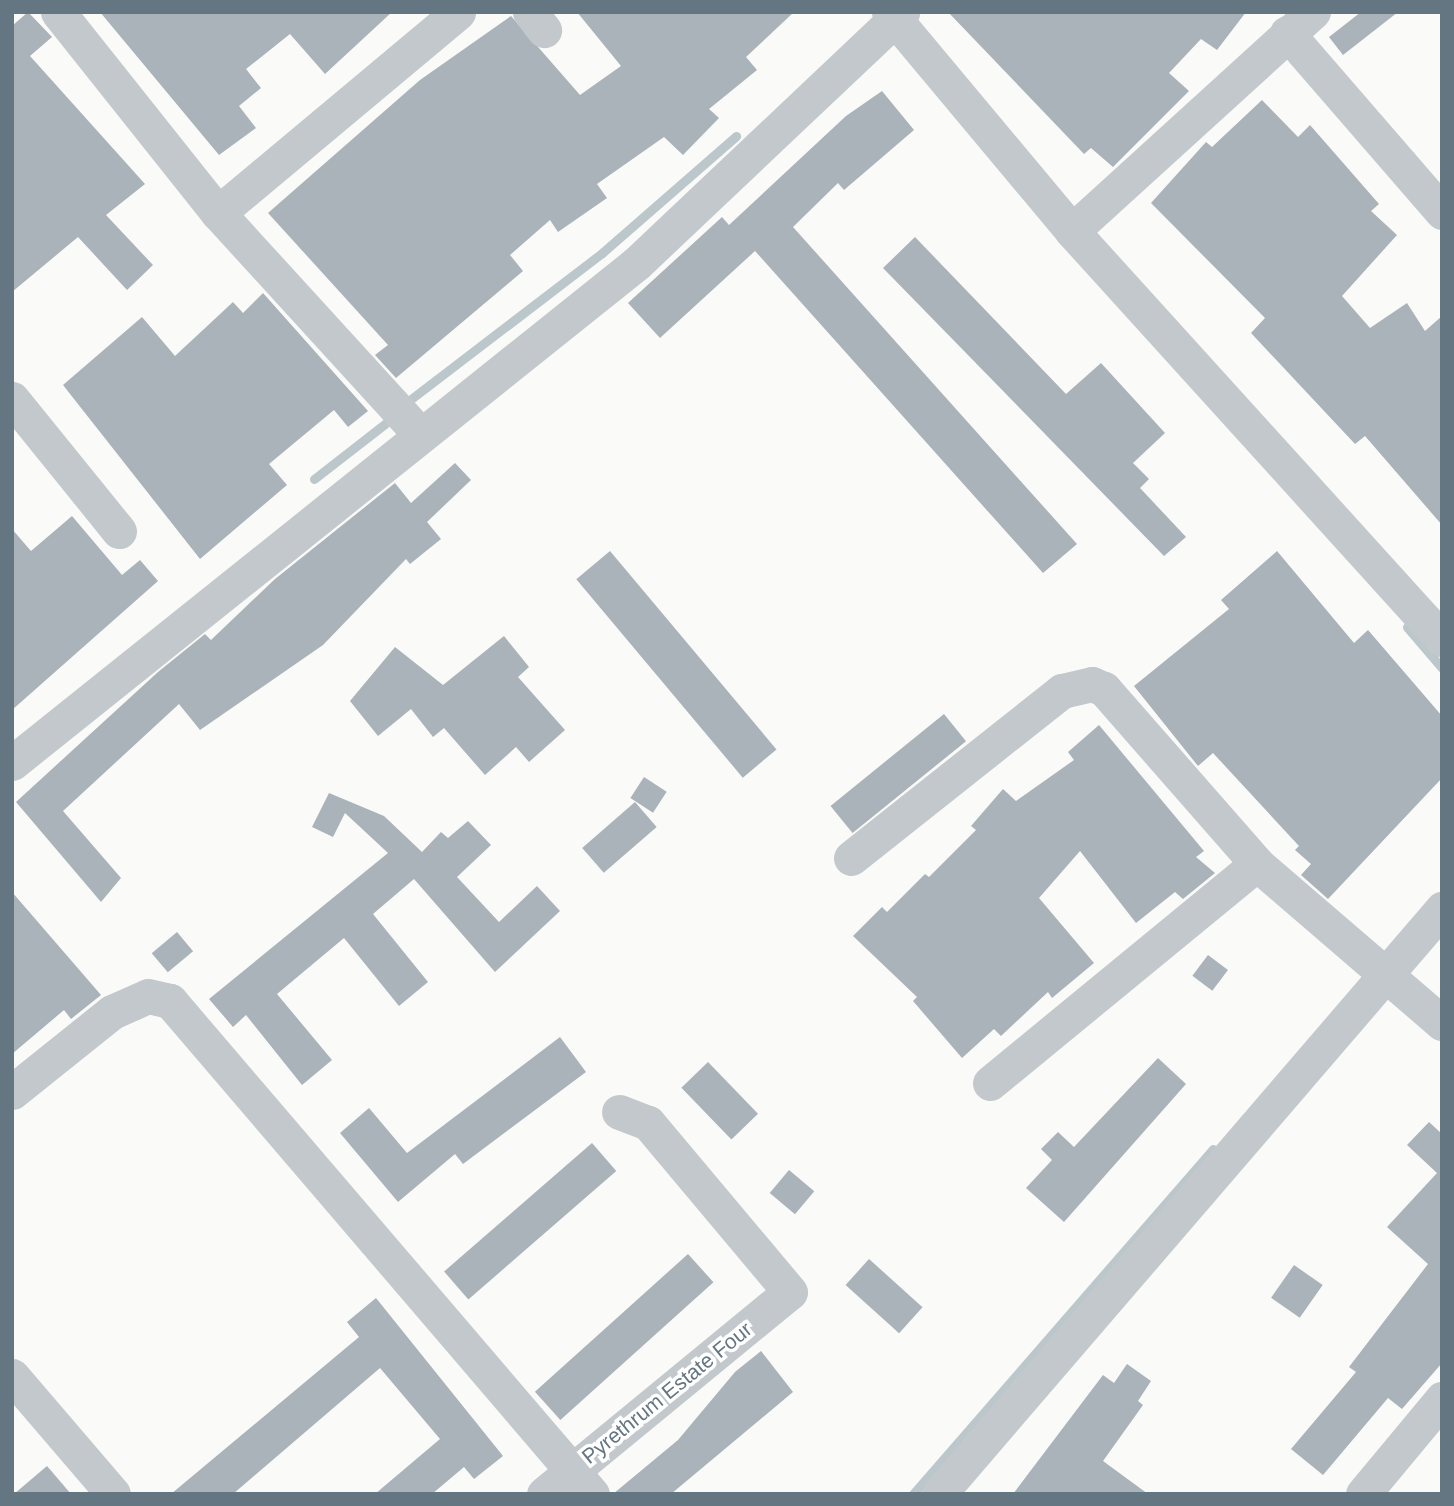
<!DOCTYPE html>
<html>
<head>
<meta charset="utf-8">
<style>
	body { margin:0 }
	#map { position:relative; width:1454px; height:1506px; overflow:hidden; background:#fafaf8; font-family:Arial,sans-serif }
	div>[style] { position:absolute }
	.stream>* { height:9px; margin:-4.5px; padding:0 4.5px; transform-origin:4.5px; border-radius:4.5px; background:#bbc7cb }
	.building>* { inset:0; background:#aab3b9; transform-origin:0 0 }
	.minor>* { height:35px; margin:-17.5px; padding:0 17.5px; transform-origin:17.5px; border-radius:17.5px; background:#c3c8cc }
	span { translate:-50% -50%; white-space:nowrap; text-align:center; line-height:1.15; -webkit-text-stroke:7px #fff; paint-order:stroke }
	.street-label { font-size:21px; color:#657683 }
	.frame { position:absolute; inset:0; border:14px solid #657683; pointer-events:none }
</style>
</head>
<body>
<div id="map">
	<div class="stream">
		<div style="left:411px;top:399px;width:240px;rotate:-37.4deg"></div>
		<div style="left:602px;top:253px;width:178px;rotate:-41.1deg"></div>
		<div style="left:314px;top:479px;width:91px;rotate:-37.9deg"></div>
		<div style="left:1407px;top:627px;width:54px;rotate:49.5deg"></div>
		<div style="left:913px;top:1494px;width:457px;rotate:-49deg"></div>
	</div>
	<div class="building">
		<div style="clip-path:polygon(28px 12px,52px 37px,30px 56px,145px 184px,106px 215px,153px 265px,127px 290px,78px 237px,12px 292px,12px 26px)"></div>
		<div style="clip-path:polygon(100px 12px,392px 12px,325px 74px,290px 34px,246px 69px,261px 88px,239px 106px,256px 128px,219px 155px)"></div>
		<div style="clip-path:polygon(577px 12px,794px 12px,746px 57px,757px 70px,709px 109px,719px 118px,683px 155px,664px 137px,597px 184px,607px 198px,558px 232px,550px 220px,510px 255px,523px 271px,396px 378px,375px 355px,388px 345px,268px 213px,420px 80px,511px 16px,580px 95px,621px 66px)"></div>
		<div style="clip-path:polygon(948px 12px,1246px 12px,1217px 50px,1201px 39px,1169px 73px,1189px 91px,1113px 167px,1091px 148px,1084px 154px)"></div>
		<div style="clip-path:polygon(1361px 12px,1398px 12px,1343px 55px,1329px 37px)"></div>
		<div style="clip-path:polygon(882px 91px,914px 130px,844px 190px,838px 183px,793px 227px,1077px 544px,1043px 573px,755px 251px,660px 338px,628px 303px,722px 217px,729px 225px,846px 116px)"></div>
		<div style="clip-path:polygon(1262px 100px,1298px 137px,1310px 125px,1379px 204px,1371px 211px,1397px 235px,1342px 296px,1370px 328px,1407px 303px,1425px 331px,1442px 316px,1442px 525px,1365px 436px,1355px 444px,1251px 333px,1265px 318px,1151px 203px,1206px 142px,1212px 147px)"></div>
		<div style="clip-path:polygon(915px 237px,1066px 394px,1101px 363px,1165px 433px,1133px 463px,1149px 479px,1140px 488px,1186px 537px,1164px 556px,883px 268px)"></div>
		<div style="clip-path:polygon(263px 293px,368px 411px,348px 427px,334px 410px,269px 464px,287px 485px,200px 559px,63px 385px,142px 317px,175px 356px,233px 302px,243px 313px)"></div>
		<div style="clip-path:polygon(455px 463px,471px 480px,427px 522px,441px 539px,410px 564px,406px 559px,323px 645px,200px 730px,179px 704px,63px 811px,121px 878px,101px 902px,16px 802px,158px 672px,205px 634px,211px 640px,275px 579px,395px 483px,411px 503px)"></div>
		<div style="clip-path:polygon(72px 516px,122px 575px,140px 560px,158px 581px,12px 710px,12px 529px,31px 551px)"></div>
		<div style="left:610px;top:551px;width:259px;height:44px;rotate:50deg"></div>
		<div style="clip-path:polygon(1277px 551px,1354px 643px,1368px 630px,1442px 716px,1442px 778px,1328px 899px,1301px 875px,1311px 864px,1295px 850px,1299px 846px,1213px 753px,1198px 766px,1134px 686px,1229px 609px,1221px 600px)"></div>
		<div style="clip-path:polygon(504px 636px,529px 667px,518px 677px,565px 730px,529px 762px,516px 747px,485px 775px,444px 728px,433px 737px,411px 709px,378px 736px,350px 701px,395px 647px,443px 685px)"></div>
		<div style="left:944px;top:714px;width:35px;height:146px;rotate:51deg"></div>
		<div style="clip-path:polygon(1099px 725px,1204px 851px,1196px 857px,1215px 873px,1183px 899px,1175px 892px,1136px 923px,1080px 851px,1039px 898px,1094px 963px,1052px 998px,1048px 992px,1001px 1036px,994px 1029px,962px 1058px,913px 1001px,917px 997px,853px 936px,882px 907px,887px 912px,925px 874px,929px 877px,976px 830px,971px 826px,1003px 789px,1016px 801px,1074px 760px,1068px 752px)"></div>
		<div style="left:644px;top:777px;width:27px;height:25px;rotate:33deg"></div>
		<div style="clip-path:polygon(329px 793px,384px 816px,422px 852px,441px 832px,448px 838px,468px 821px,491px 845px,457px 877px,499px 922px,537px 886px,560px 911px,495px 972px,414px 879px,373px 914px,428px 982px,399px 1006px,344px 938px,277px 994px,332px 1060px,302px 1085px,246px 1015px,233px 1027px,209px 999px,388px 853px,345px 813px,333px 837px,312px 827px)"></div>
		<div style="left:635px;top:802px;width:33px;height:70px;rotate:49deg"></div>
		<div style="clip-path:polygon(12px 892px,101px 995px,71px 1019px,64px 1010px,12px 1054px)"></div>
		<div style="left:177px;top:932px;width:25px;height:33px;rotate:50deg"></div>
		<div style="left:1208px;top:955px;width:25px;height:26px;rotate:37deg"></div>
		<div style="clip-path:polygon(560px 1037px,586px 1072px,463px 1164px,455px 1154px,398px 1202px,340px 1133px,369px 1108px,407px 1153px)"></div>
		<div style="clip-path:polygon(1158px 1058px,1186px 1084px,1064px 1222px,1026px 1188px,1052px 1160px,1041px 1149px,1058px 1132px,1074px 1147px)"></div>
		<div style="left:708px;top:1062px;width:72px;height:37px;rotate:46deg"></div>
		<div style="clip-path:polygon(1429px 1122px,1442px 1134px,1442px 1363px,1402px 1409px,1388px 1398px,1323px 1475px,1291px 1449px,1356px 1372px,1349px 1367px,1428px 1264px,1387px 1227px,1437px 1173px,1407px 1145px)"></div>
		<div style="left:592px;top:1143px;width:37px;height:196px;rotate:49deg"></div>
		<div style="left:789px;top:1170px;width:33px;height:30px;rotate:40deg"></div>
		<div style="left:688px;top:1254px;width:38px;height:206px;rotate:48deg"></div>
		<div style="left:869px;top:1259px;width:72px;height:35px;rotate:42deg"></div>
		<div style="left:1294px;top:1265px;width:35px;height:40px;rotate:35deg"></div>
		<div style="clip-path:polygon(376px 1298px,503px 1456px,474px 1479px,464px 1467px,432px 1494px,375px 1494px,440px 1439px,380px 1368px,233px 1494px,171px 1494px,359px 1337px,347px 1322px)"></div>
		<div style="clip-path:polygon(761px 1351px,793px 1392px,671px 1494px,613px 1494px,678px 1440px,735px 1372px)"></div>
		<div style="clip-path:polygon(1127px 1364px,1151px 1381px,1138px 1401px,1143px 1405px,1103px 1461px,1148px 1494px,1013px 1494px,1103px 1375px,1114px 1383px)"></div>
		<div style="clip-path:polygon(47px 1466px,71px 1494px,14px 1494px)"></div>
	</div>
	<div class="minor">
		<div style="left:58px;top:12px;width:257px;rotate:51.5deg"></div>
		<div style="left:218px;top:213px;width:299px;rotate:47.6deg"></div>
		<div style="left:530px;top:12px;width:23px;rotate:52deg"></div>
		<div style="left:889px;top:12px;width:285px;rotate:50.1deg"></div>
		<div style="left:1072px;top:231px;width:551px;rotate:47.8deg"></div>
		<div style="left:1287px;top:33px;width:237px;rotate:49.1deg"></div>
		<div style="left:218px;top:213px;width:313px;rotate:-39.9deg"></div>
		<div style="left:1072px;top:231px;width:326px;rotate:-42.3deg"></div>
		<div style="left:12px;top:399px;width:170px;rotate:51deg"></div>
		<div style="left:12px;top:763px;width:800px;rotate:-38.66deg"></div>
		<div style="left:637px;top:263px;width:365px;rotate:-43.4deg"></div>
		<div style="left:851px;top:858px;width:269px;rotate:-38.4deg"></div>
		<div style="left:1062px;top:691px;width:31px;rotate:-13deg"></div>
		<div style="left:1092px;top:684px;width:13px;rotate:23deg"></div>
		<div style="left:1104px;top:689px;width:232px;rotate:48.8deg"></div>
		<div style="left:1257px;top:864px;width:244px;rotate:40.7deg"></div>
		<div style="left:990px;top:1083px;width:345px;rotate:-39.4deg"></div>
		<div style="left:12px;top:1092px;width:128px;rotate:-38.7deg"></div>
		<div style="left:112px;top:1012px;width:39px;rotate:-24deg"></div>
		<div style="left:148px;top:996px;width:23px;rotate:13deg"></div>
		<div style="left:170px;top:1001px;width:649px;rotate:49.44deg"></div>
		<div style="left:12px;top:1376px;width:155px;rotate:49.4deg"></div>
		<div style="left:544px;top:1494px;width:318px;rotate:-39.4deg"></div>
		<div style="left:790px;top:1292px;width:221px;rotate:-130deg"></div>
		<div style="left:648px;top:1123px;width:31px;rotate:-159deg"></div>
		<div style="left:939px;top:1494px;width:772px;rotate:-49.31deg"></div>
		<div style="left:1363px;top:1494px;width:124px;rotate:-50.3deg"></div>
	</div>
	<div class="street-label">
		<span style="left:667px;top:1393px;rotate:-39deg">Pyrethrum Estate Four</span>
	</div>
	<div class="frame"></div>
</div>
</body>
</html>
